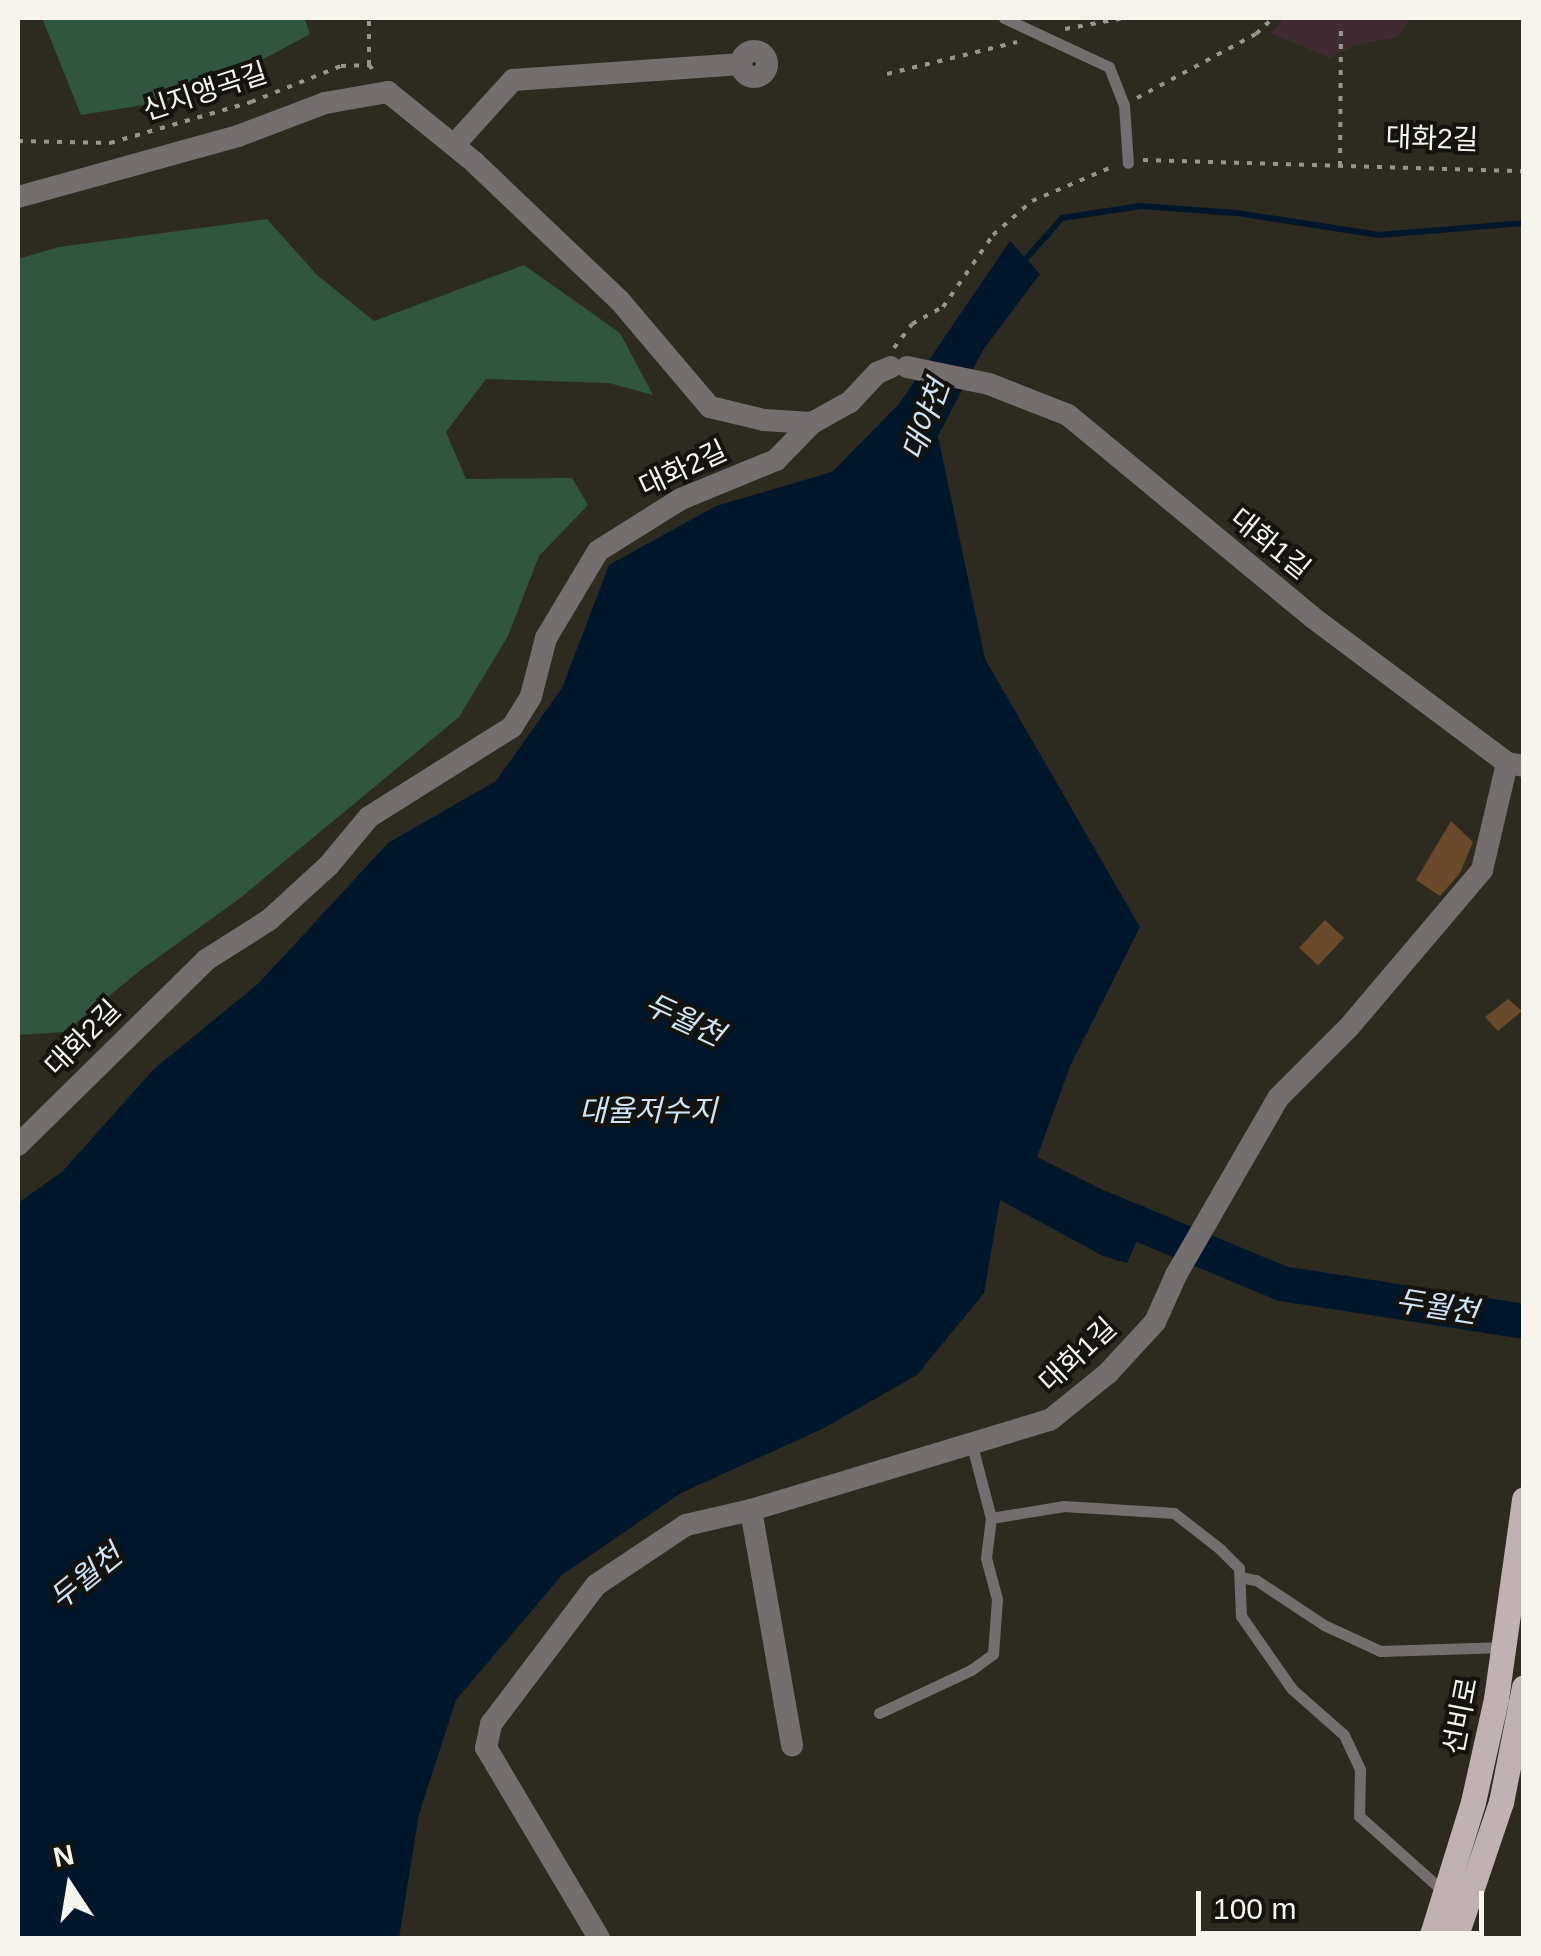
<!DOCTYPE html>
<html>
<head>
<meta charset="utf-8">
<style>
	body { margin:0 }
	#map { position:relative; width:1541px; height:1956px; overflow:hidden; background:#2d2a20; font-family:Arial,"Noto Sans KR",sans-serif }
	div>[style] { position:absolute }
	.industrial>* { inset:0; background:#3f2b31 }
	.green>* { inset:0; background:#30563f }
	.water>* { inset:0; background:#00172b }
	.stream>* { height:6px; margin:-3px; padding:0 3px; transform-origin:3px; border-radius:3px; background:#00172b }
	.river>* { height:35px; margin:-17.5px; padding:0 17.5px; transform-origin:17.5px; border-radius:17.5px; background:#00172b }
	.building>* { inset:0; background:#6b4a2b; transform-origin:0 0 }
	.path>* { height:4px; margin-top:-2px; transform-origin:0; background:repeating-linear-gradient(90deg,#97958d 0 5px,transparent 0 13px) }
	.lane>* { height:11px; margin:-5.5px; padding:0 5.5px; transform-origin:5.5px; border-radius:5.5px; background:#756e6f }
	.street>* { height:22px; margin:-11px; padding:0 11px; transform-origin:11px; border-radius:11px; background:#756e6f }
	.street>.ring { margin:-11px; padding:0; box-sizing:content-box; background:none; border:22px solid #756e6f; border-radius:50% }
	.primary>* { height:25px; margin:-12.5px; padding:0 12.5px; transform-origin:12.5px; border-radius:12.5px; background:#c0b2b3 }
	span { translate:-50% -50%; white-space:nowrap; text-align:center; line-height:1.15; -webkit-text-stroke:8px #14130e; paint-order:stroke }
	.street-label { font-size:28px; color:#f5f4ed }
	.water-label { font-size:30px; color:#cee4f9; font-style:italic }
	.frame { position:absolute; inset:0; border:20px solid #f5f4ed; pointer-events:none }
	.north { position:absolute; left:20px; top:1836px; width:100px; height:100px; -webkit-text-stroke:8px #14130e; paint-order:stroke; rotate:348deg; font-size:28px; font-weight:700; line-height:40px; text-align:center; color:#f5f4ed }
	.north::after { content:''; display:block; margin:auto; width:35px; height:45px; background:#f5f4ed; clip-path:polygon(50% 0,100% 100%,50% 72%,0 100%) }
	.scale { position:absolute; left:1196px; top:1891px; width:288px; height:45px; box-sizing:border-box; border:5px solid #f5f4ed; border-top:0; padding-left:12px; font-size:30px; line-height:35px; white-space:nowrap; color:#f5f4ed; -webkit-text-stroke:8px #14130e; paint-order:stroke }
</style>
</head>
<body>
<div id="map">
	<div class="industrial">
		<div style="clip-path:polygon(1285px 18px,1410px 18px,1398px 37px,1356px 45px,1330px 58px,1271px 33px)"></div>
	</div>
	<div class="green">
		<div style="clip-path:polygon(42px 18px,304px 18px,310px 34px,251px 66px,163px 102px,81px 115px)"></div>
		<div style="clip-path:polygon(267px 219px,317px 275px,374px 321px,524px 265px,620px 333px,653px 395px,609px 383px,486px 379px,446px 432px,466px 479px,572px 478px,588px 505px,539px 556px,508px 636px,459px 717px,239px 899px,142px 969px,65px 1032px,18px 1035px,18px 259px,59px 247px)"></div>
	</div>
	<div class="water">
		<div style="clip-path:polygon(1010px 241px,1040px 274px,983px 350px,938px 436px,985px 659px,1140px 927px,1071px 1064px,1037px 1157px,1149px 1213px,1127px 1263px,1103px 1256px,1000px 1200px,984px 1293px,917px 1375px,822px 1429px,681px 1493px,562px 1575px,456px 1700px,419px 1814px,399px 1938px,18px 1938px,18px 1203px,62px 1172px,154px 1069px,259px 983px,388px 843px,496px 781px,562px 688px,609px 565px,716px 506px,832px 472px,899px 404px)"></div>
	</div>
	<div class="stream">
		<div style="left:1023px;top:262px;width:59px;rotate:-48.4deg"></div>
		<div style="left:1062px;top:218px;width:80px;rotate:-8.6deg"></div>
		<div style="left:1141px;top:206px;width:96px;rotate:4.2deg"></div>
		<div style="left:1237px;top:213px;width:144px;rotate:8.8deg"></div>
		<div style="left:1379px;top:235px;width:145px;rotate:-4.7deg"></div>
	</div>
	<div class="river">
		<div style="left:1102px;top:1208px;width:194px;rotate:22.7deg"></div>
		<div style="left:1281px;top:1283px;width:246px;rotate:8.9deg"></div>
	</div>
	<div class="building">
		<div style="clip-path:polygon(1451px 821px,1473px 842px,1460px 873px,1440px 896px,1416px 880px)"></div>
		<div style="left:1325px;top:920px;width:26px;height:38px;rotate:43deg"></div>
		<div style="clip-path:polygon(1508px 999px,1522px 1011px,1498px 1031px,1485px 1017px)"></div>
	</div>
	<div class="path">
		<div style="left:1065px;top:29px;width:60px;rotate:-10.6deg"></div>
		<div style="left:369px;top:65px;width:47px;rotate:-90deg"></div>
		<div style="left:887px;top:74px;width:134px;rotate:-13.8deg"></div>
		<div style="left:1137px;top:98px;width:135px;rotate:-28.3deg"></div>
		<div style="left:1256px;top:34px;width:23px;rotate:-43deg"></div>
		<div style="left:18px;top:141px;width:92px;rotate:1.2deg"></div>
		<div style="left:110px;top:143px;width:147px;rotate:-16.2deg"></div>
		<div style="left:251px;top:102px;width:97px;rotate:-21.8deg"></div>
		<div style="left:341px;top:66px;width:28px;rotate:-2deg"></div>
		<div style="left:369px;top:65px;width:13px;rotate:51deg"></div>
		<div style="left:1143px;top:160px;width:381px;rotate:1.7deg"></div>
		<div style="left:1340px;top:166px;width:135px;rotate:-89.6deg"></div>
		<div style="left:894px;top:348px;width:30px;rotate:-53deg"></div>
		<div style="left:912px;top:324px;width:35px;rotate:-29deg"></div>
		<div style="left:943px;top:307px;width:88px;rotate:-55.2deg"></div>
		<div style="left:993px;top:235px;width:52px;rotate:-41.1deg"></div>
		<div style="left:1032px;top:201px;width:89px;rotate:-23.1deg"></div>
	</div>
	<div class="lane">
		<div style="left:1004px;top:18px;width:116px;rotate:25deg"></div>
		<div style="left:1109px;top:67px;width:41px;rotate:68.5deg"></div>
		<div style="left:1124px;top:105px;width:58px;rotate:86.1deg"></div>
		<div style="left:991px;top:1518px;width:74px;rotate:-9.3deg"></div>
		<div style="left:1064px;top:1506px;width:110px;rotate:3.6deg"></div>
		<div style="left:1174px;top:1513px;width:58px;rotate:38deg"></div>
		<div style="left:1220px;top:1549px;width:27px;rotate:45deg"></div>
		<div style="left:1239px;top:1568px;width:48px;rotate:87.6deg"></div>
		<div style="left:1241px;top:1616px;width:89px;rotate:55.1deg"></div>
		<div style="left:1292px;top:1689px;width:69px;rotate:41.5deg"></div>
		<div style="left:1344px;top:1735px;width:38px;rotate:65deg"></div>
		<div style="left:1360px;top:1770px;width:46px;rotate:91.2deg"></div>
		<div style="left:1359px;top:1816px;width:115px;rotate:41.8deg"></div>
		<div style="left:1240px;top:1577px;width:16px;rotate:11deg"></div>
		<div style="left:1256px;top:1580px;width:82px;rotate:33.5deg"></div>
		<div style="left:1324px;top:1625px;width:62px;rotate:24.9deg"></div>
		<div style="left:1380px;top:1651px;width:124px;rotate:-1.8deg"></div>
		<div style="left:879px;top:1713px;width:102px;rotate:-25.1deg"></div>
		<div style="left:971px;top:1670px;width:27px;rotate:-36deg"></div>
		<div style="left:993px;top:1654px;width:55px;rotate:-85.8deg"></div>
		<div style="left:997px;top:1599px;width:42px;rotate:-105deg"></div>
		<div style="left:986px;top:1558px;width:40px;rotate:-82.9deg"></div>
		<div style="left:991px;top:1518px;width:79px;rotate:-104.7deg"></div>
	</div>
	<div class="street">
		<div class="ring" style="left:741px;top:51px;width:4px;height:4px"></div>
		<div style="left:454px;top:145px;width:88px;rotate:-47.8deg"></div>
		<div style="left:513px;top:80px;width:229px;rotate:-4deg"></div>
		<div style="left:18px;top:197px;width:228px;rotate:-15.5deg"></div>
		<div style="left:238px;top:136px;width:93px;rotate:-20.8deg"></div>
		<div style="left:325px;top:103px;width:64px;rotate:-9.9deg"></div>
		<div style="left:388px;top:92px;width:111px;rotate:39.1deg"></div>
		<div style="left:474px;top:162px;width:202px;rotate:43.6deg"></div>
		<div style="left:620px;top:301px;width:139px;rotate:49.7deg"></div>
		<div style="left:710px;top:407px;width:56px;rotate:13.5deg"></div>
		<div style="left:764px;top:420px;width:48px;rotate:3.6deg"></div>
		<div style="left:907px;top:367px;width:84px;rotate:11.7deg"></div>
		<div style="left:989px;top:384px;width:85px;rotate:21.4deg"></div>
		<div style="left:1068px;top:415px;width:317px;rotate:39.6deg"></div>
		<div style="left:1312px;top:617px;width:244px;rotate:36.8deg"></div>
		<div style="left:1507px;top:763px;width:17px;rotate:10deg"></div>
		<div style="left:18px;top:1145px;width:264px;rotate:-44.5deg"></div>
		<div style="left:206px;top:960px;width:75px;rotate:-32.4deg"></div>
		<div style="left:269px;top:920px;width:81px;rotate:-42.5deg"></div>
		<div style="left:329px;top:865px;width:62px;rotate:-50.2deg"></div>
		<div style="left:369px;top:817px;width:169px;rotate:-32.2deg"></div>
		<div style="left:512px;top:727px;width:36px;rotate:-58deg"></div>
		<div style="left:531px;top:696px;width:60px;rotate:-75.5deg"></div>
		<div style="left:546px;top:638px;width:101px;rotate:-59.1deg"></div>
		<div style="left:598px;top:551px;width:98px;rotate:-32.1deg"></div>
		<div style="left:681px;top:499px;width:103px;rotate:-22.3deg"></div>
		<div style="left:776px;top:460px;width:52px;rotate:-45.8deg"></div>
		<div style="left:812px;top:423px;width:43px;rotate:-28.9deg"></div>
		<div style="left:850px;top:402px;width:40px;rotate:-47deg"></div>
		<div style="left:877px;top:373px;width:15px;rotate:-23deg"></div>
		<div style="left:751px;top:1510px;width:239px;rotate:80.1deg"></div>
		<div style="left:599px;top:1938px;width:221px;rotate:-120.7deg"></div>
		<div style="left:486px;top:1748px;width:25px;rotate:-78deg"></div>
		<div style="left:491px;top:1724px;width:174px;rotate:-52.9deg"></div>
		<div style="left:596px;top:1585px;width:108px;rotate:-33.7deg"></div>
		<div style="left:686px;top:1525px;width:67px;rotate:-13deg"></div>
		<div style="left:751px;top:1510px;width:312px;rotate:-16.8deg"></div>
		<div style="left:1050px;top:1420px;width:75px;rotate:-39deg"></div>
		<div style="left:1108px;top:1373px;width:69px;rotate:-47.3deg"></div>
		<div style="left:1155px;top:1322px;width:51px;rotate:-65.9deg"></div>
		<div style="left:1176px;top:1275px;width:204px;rotate:-60deg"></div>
		<div style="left:1278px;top:1098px;width:100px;rotate:-45deg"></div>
		<div style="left:1349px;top:1027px;width:206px;rotate:-49.7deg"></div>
		<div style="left:1482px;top:870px;width:110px;rotate:-76.8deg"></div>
	</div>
	<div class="primary">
		<div style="left:1431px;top:1938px;width:142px;rotate:-72.8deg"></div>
		<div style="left:1473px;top:1802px;width:106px;rotate:-77.4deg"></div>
		<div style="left:1496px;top:1699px;width:202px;rotate:-82deg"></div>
		<div style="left:1455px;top:1938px;width:144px;rotate:-71.3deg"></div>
		<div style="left:1501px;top:1802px;width:117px;rotate:-78.7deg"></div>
	</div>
	<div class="street-label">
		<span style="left:205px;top:92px;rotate:-18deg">신지앵곡길</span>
		<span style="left:1432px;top:139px;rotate:2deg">대화2길</span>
		<span style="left:683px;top:469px;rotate:-25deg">대화2길</span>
		<span style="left:1270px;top:544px;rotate:39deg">대화1길</span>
		<span style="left:83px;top:1038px;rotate:-45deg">대화2길</span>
		<span style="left:1078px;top:1355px;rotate:-43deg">대화1길</span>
		<span style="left:1461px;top:1716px;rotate:-79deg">선비로</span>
	</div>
	<div class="water-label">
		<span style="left:926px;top:420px;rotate:-70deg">대야천</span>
		<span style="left:684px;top:1020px;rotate:25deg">두월천</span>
		<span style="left:648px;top:1111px">대율저수지</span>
		<span style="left:1437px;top:1307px;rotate:9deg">두월천</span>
		<span style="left:86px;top:1577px;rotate:-39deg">두월천</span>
	</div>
	<div class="frame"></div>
	<div class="north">N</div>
	<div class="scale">100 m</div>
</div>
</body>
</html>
